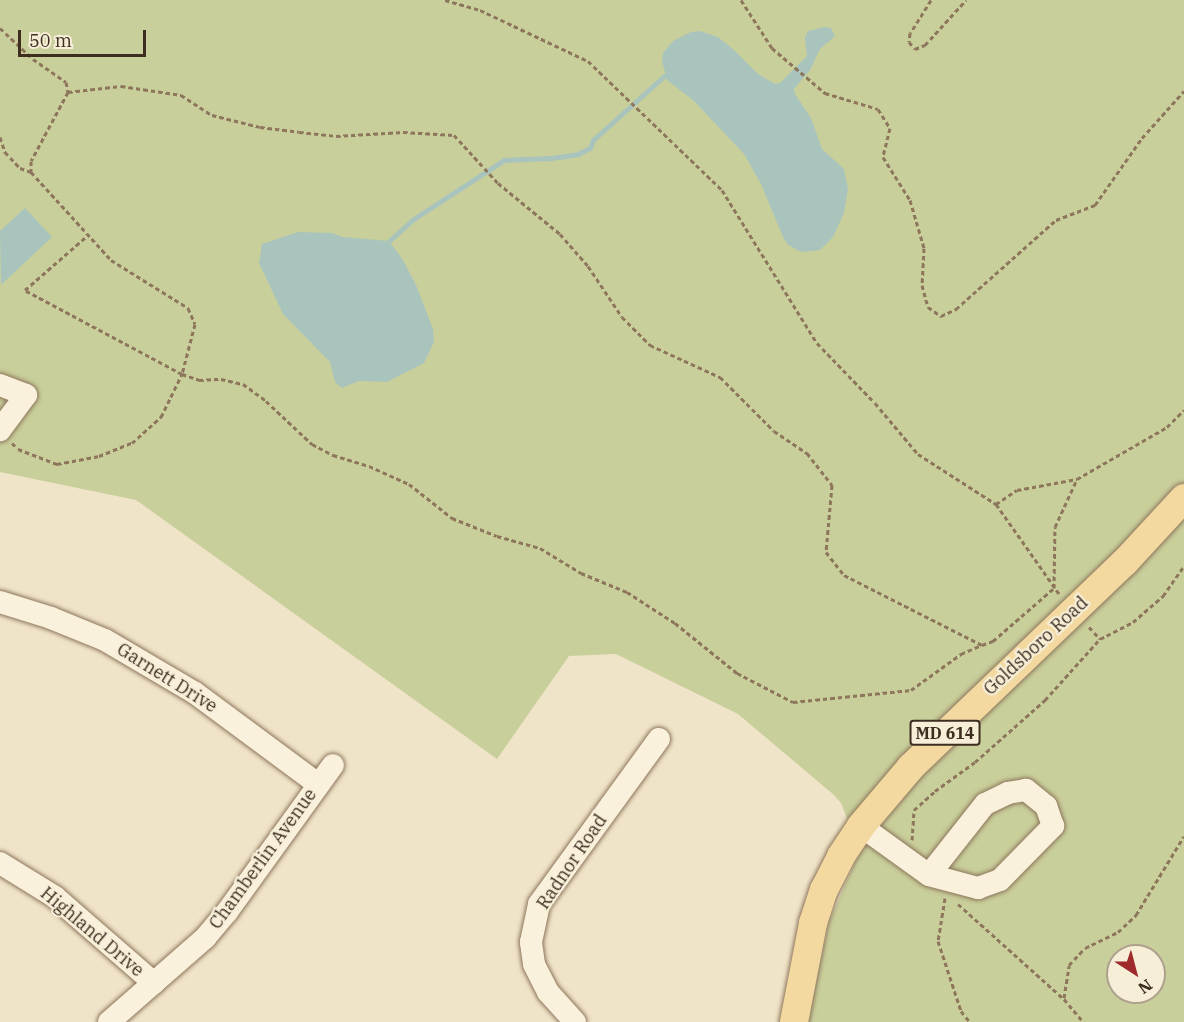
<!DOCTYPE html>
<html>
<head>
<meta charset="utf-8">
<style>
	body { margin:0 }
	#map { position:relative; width:1184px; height:1022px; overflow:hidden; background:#f0e4c8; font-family:"IBM Plex Serif",serif }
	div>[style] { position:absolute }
	.green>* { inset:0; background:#c9cf9b }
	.water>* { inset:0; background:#a9c4bc }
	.stream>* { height:5px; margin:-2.5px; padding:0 2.5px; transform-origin:2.5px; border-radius:2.5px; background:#a9c4bc }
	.path>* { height:3px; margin-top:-1.5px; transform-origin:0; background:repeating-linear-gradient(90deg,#8d765c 0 4.5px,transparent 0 7.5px) }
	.roads { filter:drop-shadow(0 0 2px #8d765c) drop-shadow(0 0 2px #8d765c) }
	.minor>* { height:22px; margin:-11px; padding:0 11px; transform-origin:11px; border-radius:11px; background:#faf1dc }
	.major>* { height:28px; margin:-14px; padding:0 14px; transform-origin:14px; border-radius:14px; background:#f3d9a0 }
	span { translate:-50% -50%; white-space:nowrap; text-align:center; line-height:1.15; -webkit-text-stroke:4.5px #f7eed8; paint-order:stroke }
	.shield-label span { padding:2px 4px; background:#f7eed8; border:2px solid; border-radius:4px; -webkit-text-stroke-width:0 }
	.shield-label { font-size:16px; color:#3d2e20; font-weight:700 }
	.street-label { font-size:18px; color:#3d2e20 }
	.north { position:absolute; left:1106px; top:944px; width:60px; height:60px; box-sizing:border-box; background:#f7eed8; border:2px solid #ada18e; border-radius:50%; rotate:144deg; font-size:16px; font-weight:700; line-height:24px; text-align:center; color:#3d2e20 }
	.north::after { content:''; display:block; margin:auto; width:21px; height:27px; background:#9e2a2b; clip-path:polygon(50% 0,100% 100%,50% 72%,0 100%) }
	.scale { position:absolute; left:18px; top:30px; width:128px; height:27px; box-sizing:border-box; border:3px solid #3d2e20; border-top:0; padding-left:8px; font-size:18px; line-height:21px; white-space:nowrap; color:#3d2e20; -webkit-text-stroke:4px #f7eed8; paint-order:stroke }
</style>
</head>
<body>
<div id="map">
	<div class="green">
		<div style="clip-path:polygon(evenodd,0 0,1184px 0,1184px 1022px,808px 1022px,829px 922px,860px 851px,841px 803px,834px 795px,738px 714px,616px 654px,569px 656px,497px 759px,136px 500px,0 472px,0 0,1118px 956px,1154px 956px,1154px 992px,1118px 992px,1118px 956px)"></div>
	</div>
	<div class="water">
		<div style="clip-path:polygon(825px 27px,831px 28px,835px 36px,820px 49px,810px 70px,794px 89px,795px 94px,811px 118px,822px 149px,844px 169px,848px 189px,844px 213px,833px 237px,820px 250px,801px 252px,788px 245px,783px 237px,761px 184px,744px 154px,693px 100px,667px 80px,662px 61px,663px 53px,673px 41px,691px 32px,700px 31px,718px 37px,734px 50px,758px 74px,775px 84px,780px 83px,807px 56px,805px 38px,808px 31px)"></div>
		<div style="clip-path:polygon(25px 208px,52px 237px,1px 285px,0 231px)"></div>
		<div style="clip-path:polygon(298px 232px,332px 233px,342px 237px,389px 241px,403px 260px,416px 285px,433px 329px,434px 342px,424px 363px,387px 382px,359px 381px,342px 388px,335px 382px,330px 362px,283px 314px,259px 263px,262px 244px)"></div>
	</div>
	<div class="stream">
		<div style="left:389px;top:241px;width:31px;rotate:-42deg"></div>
		<div style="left:412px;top:220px;width:110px;rotate:-33.1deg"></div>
		<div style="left:504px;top:160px;width:47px;rotate:-2.4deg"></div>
		<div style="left:551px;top:158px;width:27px;rotate:-8deg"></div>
		<div style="left:578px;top:154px;width:13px;rotate:-27deg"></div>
		<div style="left:590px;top:148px;width:9px;rotate:-69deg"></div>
		<div style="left:593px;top:140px;width:96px;rotate:-42deg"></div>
	</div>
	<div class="path">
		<div style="left:445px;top:0;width:36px;rotate:16deg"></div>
		<div style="left:480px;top:10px;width:119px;rotate:25.3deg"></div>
		<div style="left:588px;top:61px;width:186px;rotate:43.9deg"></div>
		<div style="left:722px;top:190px;width:180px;rotate:58.2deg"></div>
		<div style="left:817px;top:343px;width:83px;rotate:46deg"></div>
		<div style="left:875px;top:403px;width:67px;rotate:49.9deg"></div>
		<div style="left:918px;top:454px;width:93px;rotate:32.7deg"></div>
		<div style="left:996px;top:504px;width:25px;rotate:-34deg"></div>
		<div style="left:1017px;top:490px;width:61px;rotate:-10.4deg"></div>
		<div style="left:1077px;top:479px;width:104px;rotate:-30deg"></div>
		<div style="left:1167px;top:427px;width:24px;rotate:-45deg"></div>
		<div style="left:741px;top:0;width:57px;rotate:57.1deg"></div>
		<div style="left:772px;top:48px;width:70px;rotate:40.3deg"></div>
		<div style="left:825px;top:93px;width:55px;rotate:16.8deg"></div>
		<div style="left:878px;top:109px;width:22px;rotate:58deg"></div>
		<div style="left:890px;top:128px;width:30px;rotate:104deg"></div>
		<div style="left:883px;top:157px;width:51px;rotate:57.9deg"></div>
		<div style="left:910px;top:200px;width:50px;rotate:73.7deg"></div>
		<div style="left:924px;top:248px;width:37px;rotate:93deg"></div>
		<div style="left:922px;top:285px;width:23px;rotate:75deg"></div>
		<div style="left:928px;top:307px;width:16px;rotate:35deg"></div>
		<div style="left:941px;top:316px;width:17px;rotate:-25deg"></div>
		<div style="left:956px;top:309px;width:134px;rotate:-41.7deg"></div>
		<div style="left:1056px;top:220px;width:42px;rotate:-21deg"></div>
		<div style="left:1095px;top:205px;width:82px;rotate:-55deg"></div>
		<div style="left:1142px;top:138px;width:63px;rotate:-48.2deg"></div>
		<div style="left:931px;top:0;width:39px;rotate:122deg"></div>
		<div style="left:910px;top:33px;width:9px;rotate:96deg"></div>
		<div style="left:909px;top:42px;width:9px;rotate:49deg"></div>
		<div style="left:915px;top:49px;width:11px;rotate:-22deg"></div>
		<div style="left:925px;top:45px;width:61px;rotate:-47.7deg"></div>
		<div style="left:0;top:28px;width:45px;rotate:43.2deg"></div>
		<div style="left:33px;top:59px;width:40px;rotate:34.9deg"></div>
		<div style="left:66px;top:82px;width:10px;rotate:79deg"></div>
		<div style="left:68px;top:92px;width:53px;rotate:-6.5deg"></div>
		<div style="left:121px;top:86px;width:61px;rotate:8.5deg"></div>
		<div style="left:181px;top:95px;width:37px;rotate:33deg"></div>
		<div style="left:212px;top:115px;width:49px;rotate:14deg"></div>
		<div style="left:260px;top:127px;width:39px;rotate:7deg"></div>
		<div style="left:299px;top:132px;width:37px;rotate:6deg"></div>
		<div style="left:336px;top:136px;width:67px;rotate:-3.4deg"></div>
		<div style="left:403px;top:132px;width:51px;rotate:3.4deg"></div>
		<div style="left:454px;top:135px;width:65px;rotate:47.5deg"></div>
		<div style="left:498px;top:183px;width:80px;rotate:39.4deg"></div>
		<div style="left:560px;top:234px;width:43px;rotate:48.8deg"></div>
		<div style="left:588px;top:266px;width:61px;rotate:56.3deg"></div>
		<div style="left:622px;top:317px;width:40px;rotate:45deg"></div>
		<div style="left:650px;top:345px;width:77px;rotate:24.6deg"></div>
		<div style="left:720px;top:377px;width:76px;rotate:45deg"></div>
		<div style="left:774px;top:431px;width:40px;rotate:34deg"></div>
		<div style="left:807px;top:453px;width:41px;rotate:52deg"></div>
		<div style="left:832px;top:485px;width:67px;rotate:95.1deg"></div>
		<div style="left:826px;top:552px;width:29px;rotate:52deg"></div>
		<div style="left:844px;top:575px;width:155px;rotate:26.9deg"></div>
		<div style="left:982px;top:645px;width:12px;rotate:-20deg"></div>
		<div style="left:993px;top:641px;width:81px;rotate:-41deg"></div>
		<div style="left:1054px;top:588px;width:61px;rotate:-89.1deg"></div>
		<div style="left:1055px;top:527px;width:53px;rotate:-65.4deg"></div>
		<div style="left:68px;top:92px;width:78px;rotate:118.2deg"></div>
		<div style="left:31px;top:161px;width:11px;rotate:90deg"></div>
		<div style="left:31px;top:172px;width:119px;rotate:47.7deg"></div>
		<div style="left:111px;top:260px;width:91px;rotate:31.9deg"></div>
		<div style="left:188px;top:308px;width:17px;rotate:66deg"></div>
		<div style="left:195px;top:324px;width:52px;rotate:104.6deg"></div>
		<div style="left:182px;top:374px;width:18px;rotate:19deg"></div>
		<div style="left:199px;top:380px;width:22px;rotate:-3deg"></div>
		<div style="left:221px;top:379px;width:23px;rotate:13deg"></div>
		<div style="left:243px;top:384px;width:29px;rotate:36deg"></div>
		<div style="left:266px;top:401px;width:63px;rotate:43.1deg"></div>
		<div style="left:312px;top:444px;width:24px;rotate:28deg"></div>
		<div style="left:333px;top:455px;width:38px;rotate:17deg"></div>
		<div style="left:369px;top:466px;width:44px;rotate:24.2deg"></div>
		<div style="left:409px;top:484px;width:55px;rotate:38.3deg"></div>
		<div style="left:452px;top:518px;width:48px;rotate:21.8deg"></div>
		<div style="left:497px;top:536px;width:45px;rotate:15.6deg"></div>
		<div style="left:540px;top:548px;width:48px;rotate:31.4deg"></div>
		<div style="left:581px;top:573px;width:50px;rotate:22.4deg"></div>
		<div style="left:627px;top:592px;width:57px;rotate:32.9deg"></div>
		<div style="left:675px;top:623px;width:80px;rotate:38.9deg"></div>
		<div style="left:737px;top:673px;width:63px;rotate:27.4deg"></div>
		<div style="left:793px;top:702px;width:119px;rotate:-5.8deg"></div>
		<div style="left:911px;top:690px;width:62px;rotate:-35.8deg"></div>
		<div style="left:961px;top:654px;width:22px;rotate:-24deg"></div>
		<div style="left:0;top:137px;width:16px;rotate:72deg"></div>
		<div style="left:5px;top:152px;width:22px;rotate:47deg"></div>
		<div style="left:20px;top:168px;width:12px;rotate:20deg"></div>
		<div style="left:12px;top:443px;width:8px;rotate:45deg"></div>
		<div style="left:18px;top:449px;width:42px;rotate:21deg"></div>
		<div style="left:57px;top:464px;width:43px;rotate:-10.8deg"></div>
		<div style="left:99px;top:456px;width:35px;rotate:-22deg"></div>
		<div style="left:132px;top:443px;width:39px;rotate:-42deg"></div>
		<div style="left:161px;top:417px;width:48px;rotate:-64deg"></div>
		<div style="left:182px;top:374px;width:178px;rotate:-151.9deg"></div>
		<div style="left:25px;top:290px;width:82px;rotate:-41.1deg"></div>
		<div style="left:996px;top:504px;width:111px;rotate:54.9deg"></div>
		<div style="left:1089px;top:627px;width:16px;rotate:47deg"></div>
		<div style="left:912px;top:840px;width:30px;rotate:-86deg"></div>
		<div style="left:914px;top:810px;width:28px;rotate:-42deg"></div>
		<div style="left:935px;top:791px;width:49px;rotate:-35.9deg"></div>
		<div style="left:975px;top:762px;width:94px;rotate:-41.5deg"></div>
		<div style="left:1045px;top:700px;width:82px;rotate:-48deg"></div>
		<div style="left:1100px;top:639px;width:37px;rotate:-27deg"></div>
		<div style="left:1133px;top:622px;width:40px;rotate:-41deg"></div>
		<div style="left:1163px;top:596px;width:37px;rotate:-55deg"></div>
		<div style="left:945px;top:898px;width:44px;rotate:99.2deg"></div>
		<div style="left:938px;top:941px;width:74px;rotate:71.8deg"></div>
		<div style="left:961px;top:1011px;width:14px;rotate:51deg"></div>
		<div style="left:958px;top:904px;width:142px;rotate:41.9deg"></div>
		<div style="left:1064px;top:999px;width:30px;rotate:50deg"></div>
		<div style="left:1064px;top:998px;width:33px;rotate:-81deg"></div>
		<div style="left:1069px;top:965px;width:23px;rotate:-47deg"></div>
		<div style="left:1085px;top:948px;width:37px;rotate:-26deg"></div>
		<div style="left:1118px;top:932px;width:25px;rotate:-43deg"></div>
		<div style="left:1136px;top:915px;width:92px;rotate:-58.7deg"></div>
	</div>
	<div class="roads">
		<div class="minor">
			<div style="left:0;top:385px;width:28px;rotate:21deg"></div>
			<div style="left:26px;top:395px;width:44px;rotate:126.6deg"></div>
			<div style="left:0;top:602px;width:53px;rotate:17.4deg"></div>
			<div style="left:51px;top:618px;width:58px;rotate:22.2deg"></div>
			<div style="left:105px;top:640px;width:104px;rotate:30.5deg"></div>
			<div style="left:195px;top:693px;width:153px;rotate:36.5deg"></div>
			<div style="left:861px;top:826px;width:84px;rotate:35.8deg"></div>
			<div style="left:929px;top:875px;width:51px;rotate:14.9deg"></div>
			<div style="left:978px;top:888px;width:23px;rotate:-20deg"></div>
			<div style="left:1000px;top:880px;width:76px;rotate:-45.5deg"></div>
			<div style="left:1053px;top:826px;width:21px;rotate:-109deg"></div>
			<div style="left:1046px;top:806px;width:26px;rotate:-141deg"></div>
			<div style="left:1026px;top:790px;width:18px;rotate:171deg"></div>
			<div style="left:1008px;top:793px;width:25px;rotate:154deg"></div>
			<div style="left:985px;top:804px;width:90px;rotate:128.3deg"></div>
			<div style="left:0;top:863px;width:65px;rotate:31.7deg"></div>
			<div style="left:55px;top:897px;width:131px;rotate:41deg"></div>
			<div style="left:109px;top:1022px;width:128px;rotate:-41.2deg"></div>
			<div style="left:205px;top:938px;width:34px;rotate:-50deg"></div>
			<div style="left:227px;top:912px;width:181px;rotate:-54.2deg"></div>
			<div style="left:575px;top:1022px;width:40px;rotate:-132deg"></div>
			<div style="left:548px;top:992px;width:31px;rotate:-117deg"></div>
			<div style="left:534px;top:964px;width:22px;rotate:-98deg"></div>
			<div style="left:531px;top:942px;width:39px;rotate:-78deg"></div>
			<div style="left:539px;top:904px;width:204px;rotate:-54deg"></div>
		</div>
		<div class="major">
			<div style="left:794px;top:1022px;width:101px;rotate:-79.1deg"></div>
			<div style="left:813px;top:923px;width:35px;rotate:-72deg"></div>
			<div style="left:824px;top:890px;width:38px;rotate:-63deg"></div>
			<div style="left:841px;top:856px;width:36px;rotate:-56deg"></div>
			<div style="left:861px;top:826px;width:77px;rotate:-49.7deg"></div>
			<div style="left:911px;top:767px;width:296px;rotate:-43.8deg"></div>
			<div style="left:1125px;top:562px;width:87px;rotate:-47.3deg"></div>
		</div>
	</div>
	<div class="shield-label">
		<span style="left:945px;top:733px">MD 614</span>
	</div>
	<div class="street-label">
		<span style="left:1036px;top:646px;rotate:-43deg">Goldsboro Road</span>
		<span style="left:167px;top:678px;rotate:32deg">Garnett Drive</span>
		<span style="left:263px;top:859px;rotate:-54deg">Chamberlin Avenue</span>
		<span style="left:572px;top:862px;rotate:-56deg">Radnor Road</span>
		<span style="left:92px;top:932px;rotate:40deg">Highland Drive</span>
	</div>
	<div class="north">N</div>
	<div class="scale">50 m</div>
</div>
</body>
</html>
